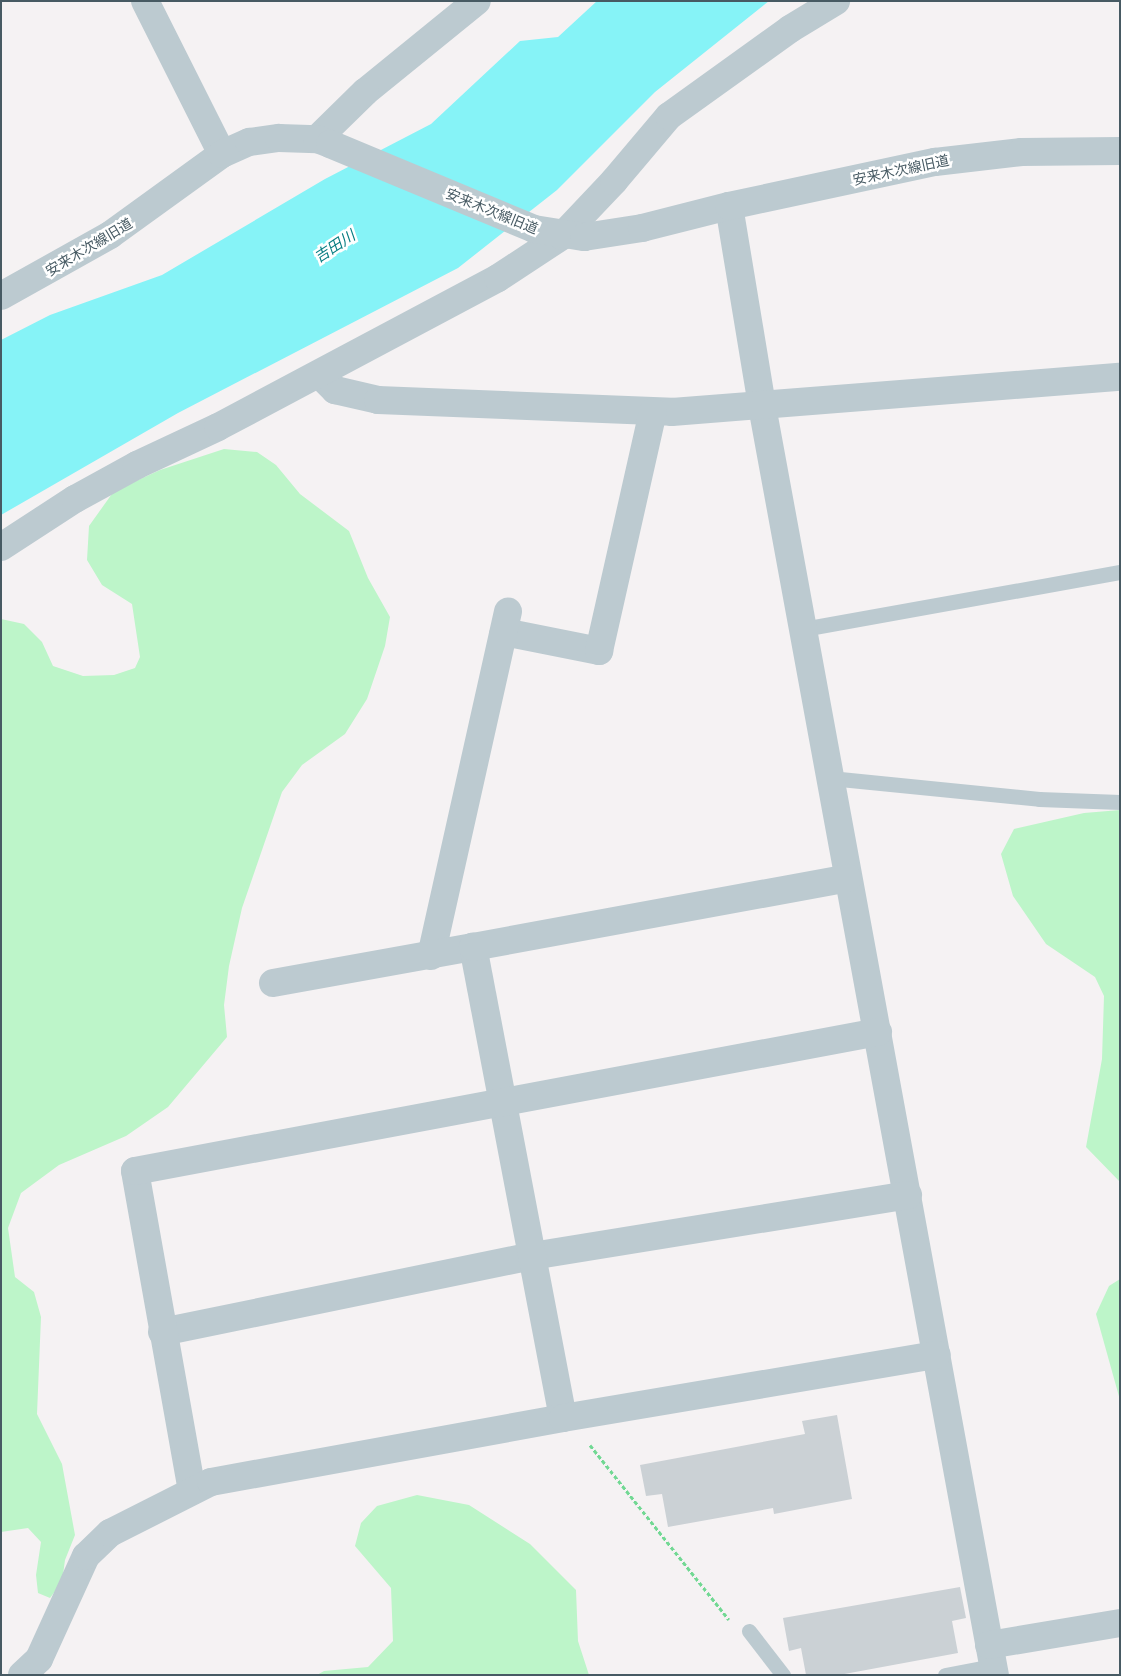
<!DOCTYPE html>
<html>
<head>
<meta charset="utf-8">
<style>
	body { margin:0 }
	#map { position:relative; width:1121px; height:1676px; overflow:hidden; background:#f5f2f3; font-family:Jost,"Noto Sans JP",sans-serif }
	div>[style] { position:absolute }
	.green>* { inset:0; background:#bdf5c9 }
	.water>* { inset:0; background:#86f3f7 }
	.building>* { inset:0; background:#cbd1d5 }
	.path>* { height:3px; margin-top:-1.5px; transform-origin:0; background:repeating-linear-gradient(90deg,#71d893 0 4px,transparent 0 6.5px) }
	.service>* { height:15px; margin:-7.5px; padding:0 7.5px; transform-origin:7.5px; border-radius:7.5px; background:#bccad0 }
	.minor>* { height:28px; margin:-14px; padding:0 14px; transform-origin:14px; border-radius:14px; background:#bccad0 }
	.tertiary>* { height:28px; margin:-14px; padding:0 14px; transform-origin:14px; border-radius:14px; background:#bccad0 }
	span { translate:-50% -50%; white-space:nowrap; text-align:center; line-height:1.15; -webkit-text-stroke:5px #fff; paint-order:stroke }
	.street-label { font-size:14px; color:#475a63 }
	.water-label { font-size:15px; color:#067c81; font-style:italic }
	.frame { position:absolute; inset:0; border:2px solid #475a63; pointer-events:none }
</style>
</head>
<body>
<div id="map">
	<div class="green">
		<div style="clip-path:polygon(224px 449px,257px 452px,276px 465px,300px 494px,349px 531px,368px 578px,390px 617px,385px 646px,367px 699px,345px 734px,302px 765px,282px 792px,242px 908px,229px 966px,224px 1005px,227px 1037px,168px 1107px,126px 1136px,59px 1165px,21px 1193px,8px 1228px,15px 1277px,34px 1292px,41px 1317px,37px 1414px,62px 1464px,75px 1535px,65px 1560px,62px 1582px,50px 1598px,38px 1593px,36px 1575px,41px 1542px,28px 1528px,1px 1532px,1px 619px,24px 624px,42px 642px,53px 666px,83px 676px,114px 675px,135px 668px,140px 657px,132px 604px,102px 585px,87px 560px,89px 526px,114px 491px,160px 470px)"></div>
		<div style="clip-path:polygon(1120px 810px,1120px 1182px,1086px 1147px,1102px 1059px,1104px 996px,1095px 977px,1046px 944px,1013px 896px,1001px 854px,1014px 829px,1084px 813px)"></div>
		<div style="clip-path:polygon(1120px 1279px,1120px 1400px,1096px 1314px,1109px 1286px)"></div>
		<div style="clip-path:polygon(417px 1495px,469px 1505px,530px 1544px,576px 1590px,578px 1641px,589px 1675px,317px 1675px,324px 1671px,368px 1667px,393px 1641px,391px 1588px,355px 1546px,361px 1523px,377px 1506px)"></div>
	</div>
	<div class="water">
		<div style="clip-path:polygon(597px 1px,769px 1px,655px 92px,557px 190px,458px 268px,178px 413px,1px 515px,1px 340px,50px 315px,162px 275px,325px 179px,431px 124px,520px 41px,558px 37px)"></div>
	</div>
	<div class="building">
		<div style="clip-path:polygon(837px 1415px,852px 1499px,774px 1514px,773px 1508px,668px 1527px,662px 1494px,646px 1496px,640px 1465px,805px 1434px,802px 1421px)"></div>
		<div style="clip-path:polygon(960px 1587px,966px 1618px,952px 1621px,958px 1653px,839px 1675px,806px 1675px,801px 1648px,789px 1651px,783px 1618px)"></div>
	</div>
	<div class="path">
		<div style="left:590px;top:1445px;width:223px;rotate:51.5deg"></div>
	</div>
	<div class="service">
		<div style="left:803px;top:629px;width:322px;rotate:-10.2deg"></div>
		<div style="left:830px;top:778px;width:210px;rotate:5.7deg"></div>
		<div style="left:1039px;top:799px;width:81px;rotate:2.1deg"></div>
		<div style="left:749px;top:1631px;width:56px;rotate:52.3deg"></div>
		<div style="left:945px;top:1675px;width:49px;rotate:-10.6deg"></div>
	</div>
	<div class="minor">
		<div style="left:145px;top:1px;width:171px;rotate:63.3deg"></div>
		<div style="left:365px;top:92px;width:144px;rotate:-39.1deg"></div>
		<div style="left:729px;top:206px;width:203px;rotate:80.6deg"></div>
		<div style="left:762px;top:406px;width:1290px;rotate:79.6deg"></div>
		<div style="left:319px;top:374px;width:23px;rotate:45deg"></div>
		<div style="left:335px;top:390px;width:44px;rotate:13.1deg"></div>
		<div style="left:378px;top:400px;width:294px;rotate:2.3deg"></div>
		<div style="left:672px;top:412px;width:449px;rotate:-4.5deg"></div>
		<div style="left:1px;top:547px;width:88px;rotate:-33deg"></div>
		<div style="left:75px;top:499px;width:71px;rotate:-28.7deg"></div>
		<div style="left:137px;top:465px;width:89px;rotate:-25.1deg"></div>
		<div style="left:218px;top:427px;width:317px;rotate:-28deg"></div>
		<div style="left:498px;top:278px;width:77px;rotate:-33.3deg"></div>
		<div style="left:562px;top:236px;width:76px;rotate:-46.6deg"></div>
		<div style="left:614px;top:181px;width:85px;rotate:-49.8deg"></div>
		<div style="left:669px;top:116px;width:149px;rotate:-35.7deg"></div>
		<div style="left:790px;top:29px;width:54px;rotate:-31.3deg"></div>
		<div style="left:503px;top:635px;width:11px;rotate:-5deg"></div>
		<div style="left:514px;top:634px;width:87px;rotate:11.3deg"></div>
		<div style="left:599px;top:651px;width:245px;rotate:-77.3deg"></div>
		<div style="left:431px;top:956px;width:353px;rotate:-77.4deg"></div>
		<div style="left:273px;top:983px;width:203px;rotate:-10.2deg"></div>
		<div style="left:162px;top:1332px;width:378px;rotate:-11.6deg"></div>
		<div style="left:532px;top:1256px;width:381px;rotate:-9.2deg"></div>
		<div style="left:563px;top:1418px;width:480px;rotate:-100.8deg"></div>
		<div style="left:473px;top:947px;width:381px;rotate:-10.4deg"></div>
		<div style="left:192px;top:1491px;width:325px;rotate:-100.1deg"></div>
		<div style="left:135px;top:1171px;width:756px;rotate:-10.6deg"></div>
		<div style="left:989px;top:1645px;width:133px;rotate:-9.5deg"></div>
		<div style="left:22px;top:1675px;width:23px;rotate:-43deg"></div>
		<div style="left:39px;top:1659px;width:113px;rotate:-65.5deg"></div>
		<div style="left:86px;top:1556px;width:33px;rotate:-44deg"></div>
		<div style="left:110px;top:1533px;width:113px;rotate:-26.8deg"></div>
		<div style="left:211px;top:1482px;width:358px;rotate:-10.3deg"></div>
		<div style="left:563px;top:1418px;width:379px;rotate:-9.6deg"></div>
	</div>
	<div class="tertiary">
		<div style="left:317px;top:139px;width:67px;rotate:-44.4deg"></div>
		<div style="left:1px;top:296px;width:125px;rotate:-29.2deg"></div>
		<div style="left:110px;top:235px;width:138px;rotate:-35.9deg"></div>
		<div style="left:222px;top:154px;width:30px;rotate:-24deg"></div>
		<div style="left:249px;top:142px;width:30px;rotate:-8deg"></div>
		<div style="left:279px;top:138px;width:38px;rotate:2deg"></div>
		<div style="left:317px;top:139px;width:14px;rotate:21deg"></div>
		<div style="left:330px;top:144px;width:221px;rotate:22.6deg"></div>
		<div style="left:534px;top:229px;width:51px;rotate:9.1deg"></div>
		<div style="left:584px;top:237px;width:59px;rotate:-8.8deg"></div>
		<div style="left:642px;top:228px;width:90px;rotate:-14.2deg"></div>
		<div style="left:729px;top:206px;width:211px;rotate:-12.1deg"></div>
		<div style="left:935px;top:162px;width:87px;rotate:-6.6deg"></div>
		<div style="left:1021px;top:152px;width:99px;rotate:-0.6deg"></div>
	</div>
	<div class="street-label">
		<span style="left:901px;top:170px;rotate:-12deg">安来木次線旧道</span>
		<span style="left:492px;top:211px;rotate:22deg">安来木次線旧道</span>
		<span style="left:89px;top:247px;rotate:-31deg">安来木次線旧道</span>
	</div>
	<div class="water-label">
		<span style="left:335px;top:247px;rotate:-33deg">吉田川</span>
	</div>
	<div class="frame"></div>
</div>
</body>
</html>
